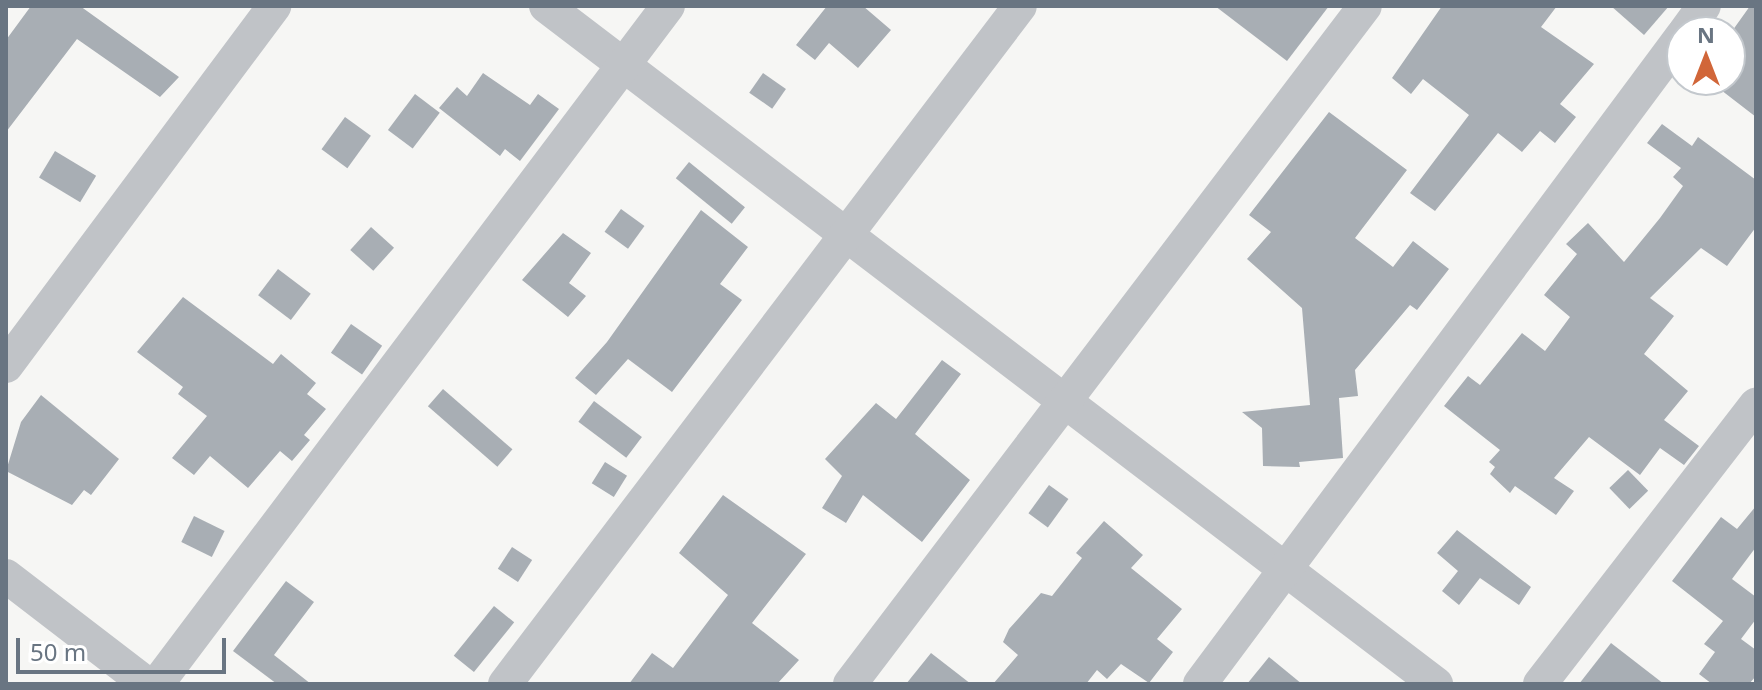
<!DOCTYPE html>
<html>
<head>
<meta charset="utf-8">
<style>
	body { margin:0 }
	#map { position:relative; width:1762px; height:690px; overflow:hidden; background:#f6f6f4; font-family:"Noto Sans",sans-serif }
	div>[style] { position:absolute }
	.building>* { inset:0; background:#a8aeb4; transform-origin:0 0 }
	.minor>* { height:34px; margin:-17px; padding:0 17px; transform-origin:17px; border-radius:17px; background:#c0c3c7 }
	span { translate:-50% -50%; white-space:nowrap; text-align:center; line-height:1.15; -webkit-text-stroke:8px #fff; paint-order:stroke }
	.frame { position:absolute; inset:0; border:8px solid #697582; pointer-events:none }
	.north { position:absolute; left:1666px; top:16px; width:80px; height:80px; box-sizing:border-box; background:#fff; border:2px solid #c3c8cd; border-radius:50%; rotate:0deg; font-size:22px; font-weight:700; line-height:32px; text-align:center; color:#697582 }
	.north::after { content:''; display:block; margin:auto; width:28px; height:36px; background:#d16639; clip-path:polygon(50% 0,100% 100%,50% 72%,0 100%) }
	.scale { position:absolute; left:16px; top:638px; width:210px; height:36px; box-sizing:border-box; border:4px solid #697582; border-top:0; padding-left:10px; font-size:24px; line-height:28px; white-space:nowrap; color:#697582; -webkit-text-stroke:6px #fff; paint-order:stroke }
</style>
</head>
<body>
<div id="map">
	<div class="building">
		<div style="clip-path:polygon(31px 6px,80px 6px,179px 77px,160px 97px,77px 39px,6px 132px,6px 40px)"></div>
		<div style="clip-path:polygon(827px 6px,863px 6px,891px 30px,858px 68px,829px 43px,815px 60px,796px 45px)"></div>
		<div style="clip-path:polygon(1215px 6px,1329px 6px,1287px 61px)"></div>
		<div style="clip-path:polygon(1442px 6px,1557px 6px,1541px 27px,1594px 64px,1560px 104px,1576px 117px,1555px 143px,1540px 131px,1522px 152px,1498px 133px,1435px 211px,1410px 193px,1469px 115px,1423px 79px,1411px 94px,1392px 78px)"></div>
		<div style="clip-path:polygon(1611px 6px,1669px 6px,1644px 35px)"></div>
		<div style="clip-path:polygon(1750px 6px,1756px 6px,1756px 117px,1708px 80px,1730px 80px,1730px 34px)"></div>
		<div style="clip-path:polygon(483px 73px,530px 105px,538px 94px,559px 109px,520px 161px,505px 149px,500px 156px,439px 108px,457px 87px,467px 96px)"></div>
		<div style="left:763px;top:73px;width:28px;height:24px;rotate:35deg"></div>
		<div style="left:415px;top:94px;width:31px;height:45px;rotate:37deg"></div>
		<div style="clip-path:polygon(1329px 112px,1407px 170px,1355px 238px,1393px 267px,1413px 241px,1449px 269px,1417px 310px,1410px 305px,1355px 370px,1358px 396px,1339px 398px,1343px 458px,1299px 462px,1300px 467px,1263px 466px,1262px 428px,1242px 412px,1310px 405px,1302px 308px,1247px 259px,1271px 232px,1249px 215px)"></div>
		<div style="left:345px;top:117px;width:32px;height:40px;rotate:36deg"></div>
		<div style="clip-path:polygon(1662px 124px,1692px 146px,1698px 137px,1756px 180px,1756px 227px,1727px 266px,1701px 248px,1650px 298px,1674px 316px,1644px 354px,1688px 391px,1664px 420px,1699px 446px,1684px 465px,1660px 448px,1640px 475px,1589px 437px,1554px 478px,1574px 491px,1556px 515px,1515px 486px,1510px 493px,1490px 474px,1495px 467px,1489px 462px,1500px 450px,1444px 406px,1468px 376px,1480px 385px,1522px 333px,1545px 351px,1570px 317px,1544px 295px,1577px 254px,1566px 244px,1588px 223px,1624px 262px,1660px 218px,1683px 186px,1673px 177px,1681px 168px,1647px 143px)"></div>
		<div style="left:55px;top:151px;width:48px;height:31px;rotate:31deg"></div>
		<div style="left:689px;top:162px;width:72px;height:21px;rotate:39deg"></div>
		<div style="left:621px;top:209px;width:29px;height:28px;rotate:36deg"></div>
		<div style="clip-path:polygon(701px 210px,748px 247px,720px 284px,742px 300px,672px 392px,628px 359px,596px 395px,575px 378px,607px 342px)"></div>
		<div style="left:371px;top:227px;width:31px;height:31px;rotate:42deg"></div>
		<div style="clip-path:polygon(563px 233px,591px 253px,569px 283px,586px 296px,568px 317px,522px 280px)"></div>
		<div style="left:278px;top:269px;width:41px;height:33px;rotate:37deg"></div>
		<div style="clip-path:polygon(183px 297px,273px 364px,281px 354px,316px 383px,307px 394px,326px 409px,304px 435px,310px 440px,292px 461px,280px 451px,248px 488px,210px 456px,194px 475px,172px 458px,207px 416px,178px 394px,183px 387px,137px 352px)"></div>
		<div style="left:351px;top:324px;width:38px;height:35px;rotate:35deg"></div>
		<div style="clip-path:polygon(942px 360px,961px 374px,915px 434px,970px 480px,922px 542px,863px 495px,846px 523px,822px 508px,842px 476px,825px 459px,876px 403px,896px 419px)"></div>
		<div style="left:443px;top:389px;width:92px;height:23px;rotate:41deg"></div>
		<div style="clip-path:polygon(41px 395px,119px 459px,91px 495px,84px 490px,72px 505px,6px 471px,21px 422px)"></div>
		<div style="left:594px;top:401px;width:60px;height:26px;rotate:37deg"></div>
		<div style="left:605px;top:462px;width:26px;height:25px;rotate:32deg"></div>
		<div style="left:1628px;top:470px;width:29px;height:26px;rotate:46deg"></div>
		<div style="left:1049px;top:485px;width:24px;height:35px;rotate:36deg"></div>
		<div style="clip-path:polygon(723px 495px,806px 554px,752px 623px,799px 660px,777px 684px,629px 684px,652px 653px,673px 668px,728px 595px,679px 553px)"></div>
		<div style="clip-path:polygon(1756px 506px,1756px 547px,1732px 579px,1756px 597px,1756px 619px,1741px 639px,1756px 650px,1756px 676px,1749px 684px,1712px 684px,1699px 674px,1715px 652px,1704px 644px,1723px 621px,1672px 581px,1721px 517px,1737px 529px)"></div>
		<div style="left:194px;top:516px;width:34px;height:29px;rotate:26deg"></div>
		<div style="clip-path:polygon(1104px 521px,1143px 555px,1131px 568px,1182px 609px,1157px 639px,1173px 652px,1149px 683px,1121px 664px,1107px 679px,1097px 670px,1086px 684px,993px 684px,1018px 655px,1003px 642px,1009px 629px,1041px 593px,1052px 596px,1082px 558px,1076px 553px)"></div>
		<div style="clip-path:polygon(1457px 530px,1531px 587px,1519px 605px,1480px 578px,1459px 605px,1442px 591px,1458px 571px,1437px 553px)"></div>
		<div style="left:512px;top:547px;width:24px;height:26px;rotate:33deg"></div>
		<div style="clip-path:polygon(286px 581px,314px 602px,274px 655px,311px 684px,277px 684px,233px 651px)"></div>
		<div style="left:494px;top:606px;width:26px;height:64px;rotate:39deg"></div>
		<div style="clip-path:polygon(1611px 643px,1664px 684px,1579px 684px)"></div>
		<div style="clip-path:polygon(931px 653px,971px 684px,906px 684px)"></div>
		<div style="clip-path:polygon(1269px 657px,1302px 684px,1247px 684px)"></div>
	</div>
	<div class="minor">
		<div style="left:546px;top:6px;width:1119px;rotate:37.3deg"></div>
		<div style="left:1685px;top:32px;width:32px;rotate:-54deg"></div>
		<div style="left:6px;top:366px;width:449px;rotate:-53.3deg"></div>
		<div style="left:6px;top:576px;width:178px;rotate:37.5deg"></div>
		<div style="left:157px;top:684px;width:849px;rotate:-53deg"></div>
		<div style="left:505px;top:684px;width:851px;rotate:-52.78deg"></div>
		<div style="left:850px;top:684px;width:851px;rotate:-52.78deg"></div>
		<div style="left:1200px;top:684px;width:808px;rotate:-53.36deg"></div>
		<div style="left:1540px;top:684px;width:353px;rotate:-52.3deg"></div>
	</div>
	<div class="frame"></div>
	<div class="north">N</div>
	<div class="scale">50 m</div>
</div>
</body>
</html>
